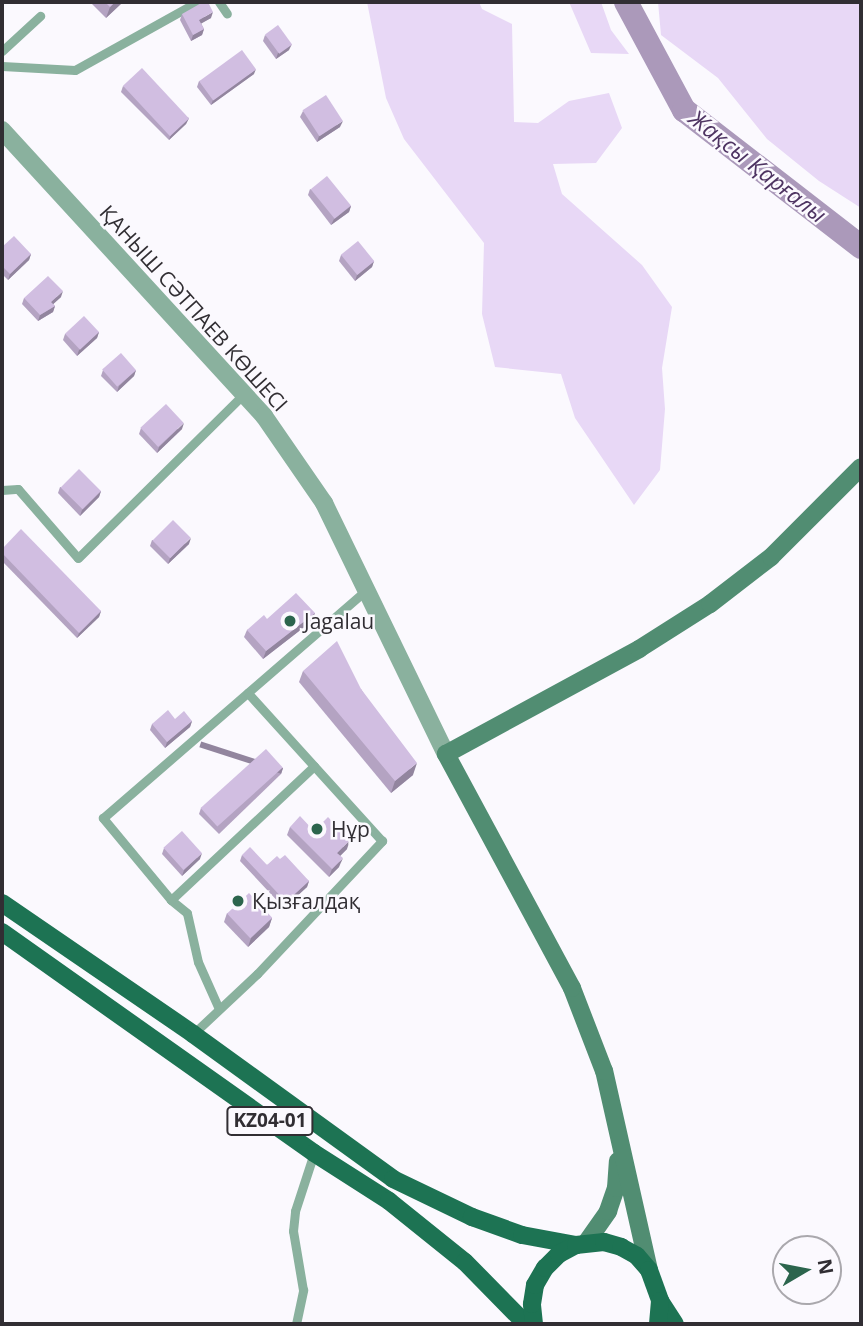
<!DOCTYPE html>
<html>
<head>
<meta charset="utf-8">
<style>
	body { margin:0 }
	#map { position:relative; width:863px; height:1326px; overflow:hidden; background:#fbf9fe; font-family:"Open Sans",sans-serif }
	div>[style] { position:absolute }
	.green>* { inset:0; background:#e8d8f6 }
	.river>* { height:24px; margin:-12px; padding:0 12px; transform-origin:12px; border-radius:12px; background:#ab99ba }
	.service>* { height:9px; margin:-4.5px; padding:0 4.5px; transform-origin:4.5px; border-radius:4.5px; background:#8ab19e }
	.tertiary>* { height:18px; margin:-9px; padding:0 9px; transform-origin:9px; border-radius:9px; background:#8ab19e }
	.secondary>* { height:18px; margin:-9px; padding:0 9px; transform-origin:9px; border-radius:9px; background:#518d72 }
	.primary>* { height:18px; margin:-9px; padding:0 9px; transform-origin:9px; border-radius:9px; background:#1d7353 }
	.wall>* { inset:0; background:#b4a3c2 }
	.shaded-wall>* { inset:0; background:#92859e; transform-origin:0 0 }
	.building>* { inset:0; background:#d1bee1; transform-origin:0 0 }
	.dots>* { width:19px; height:19px; translate:-50% -50%; box-sizing:border-box; border:4px solid #fbf9fe; border-radius:50% }
	span { translate:-50% -50%; white-space:nowrap; text-align:center; line-height:1.15; -webkit-text-stroke:5px #fbf9fe; paint-order:stroke }
	.shield-label span { padding:2px 5px; background:#fbf9fe; border:2px solid; border-radius:5px; -webkit-text-stroke-width:0 }
	.shield-label { font-size:19px; color:#312e33; font-weight:700 }
	.street-label { font-size:21px; color:#312e33 }
	.poi-label { font-size:21px; color:#312e33 }
	.left { translate:0 -50%; text-align:left }
	.water-label { font-size:23px; color:#4e3462; font-style:italic }
	.frame { position:absolute; inset:0; border:4px solid #312e33; pointer-events:none }
	.north { position:absolute; left:772px; top:1235px; width:70px; height:70px; box-sizing:border-box; background:#fbf9fe; border:2px solid #aaa8ad; border-radius:50%; rotate:80deg; font-size:19px; font-weight:700; line-height:28px; text-align:center; color:#312e33 }
	.north::after { content:''; display:block; margin:auto; width:24px; height:32px; background:#2c654d; clip-path:polygon(50% 0,100% 100%,50% 72%,0 100%) }
</style>
</head>
<body>
<div id="map">
	<div class="green">
		<div style="clip-path:polygon(367px 2px,479px 2px,482px 9px,512px 24px,514px 122px,538px 123px,569px 101px,609px 93px,622px 128px,596px 163px,553px 164px,562px 194px,642px 265px,672px 307px,662px 368px,665px 409px,660px 470px,634px 505px,575px 418px,561px 374px,495px 367px,482px 314px,484px 243px,404px 139px,386px 98px)"></div>
		<div style="clip-path:polygon(569px 2px,601px 2px,611px 30px,629px 54px,591px 53px)"></div>
		<div style="clip-path:polygon(658px 2px,861px 2px,861px 208px,819px 181px,767px 139px,718px 78px,661px 35px)"></div>
	</div>
	<div class="river">
		<div style="left:626px;top:2px;width:123px;rotate:61.8deg"></div>
		<div style="left:684px;top:110px;width:224px;rotate:37.7deg"></div>
	</div>
	<div class="service">
		<div style="left:219px;top:2px;width:14px;rotate:56deg"></div>
		<div style="left:2px;top:51px;width:52px;rotate:-42.6deg"></div>
		<div style="left:2px;top:66px;width:73px;rotate:3.1deg"></div>
		<div style="left:75px;top:70px;width:140px;rotate:-29.1deg"></div>
		<div style="left:2px;top:490px;width:16px;rotate:-4deg"></div>
		<div style="left:18px;top:489px;width:91px;rotate:49deg"></div>
		<div style="left:78px;top:558px;width:233px;rotate:-44.7deg"></div>
		<div style="left:171px;top:900px;width:196px;rotate:-43.1deg"></div>
		<div style="left:219px;top:1009px;width:51px;rotate:-114.1deg"></div>
		<div style="left:198px;top:962px;width:50px;rotate:-102.7deg"></div>
		<div style="left:187px;top:913px;width:21px;rotate:-141deg"></div>
		<div style="left:171px;top:900px;width:107px;rotate:-129.7deg"></div>
		<div style="left:103px;top:818px;width:348px;rotate:-40.9deg"></div>
		<div style="left:193px;top:1034px;width:88px;rotate:-43.2deg"></div>
		<div style="left:257px;top:974px;width:183px;rotate:-46.8deg"></div>
		<div style="left:382px;top:841px;width:200px;rotate:-132.2deg"></div>
		<div style="left:296px;top:1324px;width:35px;rotate:-78deg"></div>
		<div style="left:303px;top:1290px;width:60px;rotate:-99.6deg"></div>
		<div style="left:293px;top:1231px;width:20px;rotate:-84deg"></div>
		<div style="left:295px;top:1211px;width:61px;rotate:-71.9deg"></div>
	</div>
	<div class="tertiary">
		<div style="left:2px;top:130px;width:388px;rotate:47.5deg"></div>
		<div style="left:264px;top:416px;width:106px;rotate:55.4deg"></div>
		<div style="left:324px;top:503px;width:279px;rotate:64.1deg"></div>
	</div>
	<div class="secondary">
		<div style="left:586px;top:1243px;width:39px;rotate:-55deg"></div>
		<div style="left:608px;top:1211px;width:24px;rotate:-71deg"></div>
		<div style="left:616px;top:1188px;width:27px;rotate:-86deg"></div>
		<div style="left:649px;top:1270px;width:204px;rotate:-102.7deg"></div>
		<div style="left:604px;top:1071px;width:89px;rotate:-111.1deg"></div>
		<div style="left:572px;top:988px;width:266px;rotate:-118.3deg"></div>
		<div style="left:446px;top:754px;width:220px;rotate:-28.5deg"></div>
		<div style="left:639px;top:649px;width:84px;rotate:-32.4deg"></div>
		<div style="left:710px;top:604px;width:77px;rotate:-37.6deg"></div>
		<div style="left:771px;top:557px;width:127px;rotate:-45deg"></div>
	</div>
	<div class="primary">
		<div style="left:2px;top:903px;width:232px;rotate:34.4deg"></div>
		<div style="left:193px;top:1034px;width:247px;rotate:35.9deg"></div>
		<div style="left:393px;top:1179px;width:88px;rotate:25.7deg"></div>
		<div style="left:472px;top:1217px;width:53px;rotate:19.8deg"></div>
		<div style="left:522px;top:1235px;width:55px;rotate:10.5deg"></div>
		<div style="left:2px;top:932px;width:382px;rotate:35.3deg"></div>
		<div style="left:314px;top:1153px;width:89px;rotate:32.6deg"></div>
		<div style="left:389px;top:1201px;width:97px;rotate:38.8deg"></div>
		<div style="left:465px;top:1262px;width:87px;rotate:45.5deg"></div>
		<div style="left:660px;top:1301px;width:27px;rotate:57deg"></div>
		<div style="left:534px;top:1324px;width:20px;rotate:-96deg"></div>
		<div style="left:532px;top:1304px;width:19px;rotate:-81deg"></div>
		<div style="left:535px;top:1285px;width:20px;rotate:-60deg"></div>
		<div style="left:545px;top:1268px;width:20px;rotate:-45deg"></div>
		<div style="left:559px;top:1254px;width:19px;rotate:-28deg"></div>
		<div style="left:576px;top:1245px;width:28px;rotate:-6deg"></div>
		<div style="left:604px;top:1242px;width:18px;rotate:16deg"></div>
		<div style="left:621px;top:1247px;width:18px;rotate:29deg"></div>
		<div style="left:637px;top:1256px;width:18px;rotate:49deg"></div>
		<div style="left:649px;top:1270px;width:33px;rotate:70deg"></div>
		<div style="left:660px;top:1301px;width:23px;rotate:95deg"></div>
	</div>
	<div class="wall">
		<div style="clip-path:polygon(90px 2px,123px 2px,106px 18px)"></div>
		<div style="clip-path:polygon(182px 14px,211px 18px,201px 23px,204px 29px,202px 35px,191px 41px,180px 20px)"></div>
		<div style="clip-path:polygon(265px 35px,289px 50px,276px 59px,263px 41px)"></div>
		<div style="clip-path:polygon(254px 74px,211px 105px,197px 87px,199px 81px)"></div>
		<div style="clip-path:polygon(123px 86px,189px 118px,186px 124px,169px 140px,121px 92px)"></div>
		<div style="clip-path:polygon(303px 111px,340px 127px,317px 142px,300px 117px)"></div>
		<div style="clip-path:polygon(310px 189px,351px 206px,349px 212px,331px 225px,308px 195px)"></div>
		<div style="clip-path:polygon(2px 247px,31px 254px,29px 260px,8px 280px,2px 274px)"></div>
		<div style="clip-path:polygon(341px 255px,374px 261px,372px 267px,355px 281px,339px 261px)"></div>
		<div style="clip-path:polygon(61px 297px,53px 304px,55px 306px,53px 312px,38px 321px,22px 304px,24px 298px)"></div>
		<div style="clip-path:polygon(99px 332px,97px 338px,77px 356px,63px 340px,65px 334px)"></div>
		<div style="clip-path:polygon(103px 370px,136px 370px,134px 376px,117px 392px,101px 376px)"></div>
		<div style="clip-path:polygon(141px 428px,182px 429px,157px 453px,139px 434px)"></div>
		<div style="clip-path:polygon(60px 487px,101px 491px,99px 497px,80px 516px,58px 493px)"></div>
		<div style="clip-path:polygon(152px 540px,189px 544px,168px 564px,150px 546px)"></div>
		<div style="clip-path:polygon(2px 549px,101px 611px,99px 617px,77px 638px,2px 561px)"></div>
		<div style="clip-path:polygon(315px 613px,312px 621px,263px 659px,244px 637px,247px 630px,267px 619px)"></div>
		<div style="clip-path:polygon(303px 671px,361px 689px,413px 775px,391px 793px,299px 682px)"></div>
		<div style="clip-path:polygon(175px 719px,192px 721px,190px 727px,165px 748px,150px 730px,152px 724px)"></div>
		<div style="clip-path:polygon(283px 768px,281px 774px,219px 834px,199px 814px,201px 808px)"></div>
		<div style="clip-path:polygon(290px 827px,314px 831px,347px 849px,340px 856px,339px 867px,329px 877px,287px 835px)"></div>
		<div style="clip-path:polygon(164px 848px,200px 859px,182px 876px,162px 854px)"></div>
		<div style="clip-path:polygon(242px 855px,267px 865px,280px 859px,309px 881px,307px 887px,284px 908px,240px 861px)"></div>
		<div style="clip-path:polygon(227px 913px,272px 918px,269px 927px,248px 947px,224px 922px)"></div>
	</div>
	<div class="shaded-wall">
		<div style="clip-path:polygon(115px 2px,123px 2px,106px 18px,110px 7px)"></div>
		<div style="clip-path:polygon(213px 12px,211px 18px,197px 26px,199px 20px)"></div>
		<div style="clip-path:polygon(204px 29px,202px 35px,191px 41px,193px 35px)"></div>
		<div style="clip-path:polygon(292px 44px,289px 50px,276px 59px,278px 53px)"></div>
		<div style="clip-path:polygon(256px 69px,254px 74px,211px 105px,213px 100px)"></div>
		<div style="clip-path:polygon(189px 118px,186px 124px,169px 140px,171px 134px)"></div>
		<div style="clip-path:polygon(343px 121px,340px 127px,317px 142px,319px 136px)"></div>
		<div style="clip-path:polygon(351px 206px,349px 212px,331px 225px,334px 219px)"></div>
		<div style="clip-path:polygon(31px 254px,29px 260px,8px 280px,10px 274px)"></div>
		<div style="clip-path:polygon(374px 261px,372px 267px,355px 281px,357px 275px)"></div>
		<div style="clip-path:polygon(63px 291px,61px 297px,49px 308px,51px 302px)"></div>
		<div style="clip-path:polygon(55px 306px,53px 312px,38px 321px,40px 315px)"></div>
		<div style="clip-path:polygon(99px 332px,97px 338px,77px 356px,79px 350px)"></div>
		<div style="clip-path:polygon(136px 370px,134px 376px,117px 392px,119px 386px)"></div>
		<div style="clip-path:polygon(184px 423px,182px 429px,157px 453px,159px 447px)"></div>
		<div style="clip-path:polygon(101px 491px,99px 497px,80px 516px,82px 510px)"></div>
		<div style="clip-path:polygon(191px 538px,189px 544px,168px 564px,170px 558px)"></div>
		<div style="clip-path:polygon(101px 611px,99px 617px,77px 638px,79px 633px)"></div>
		<div style="clip-path:polygon(315px 613px,312px 621px,263px 659px,266px 651px)"></div>
		<div style="clip-path:polygon(192px 721px,190px 727px,165px 748px,167px 742px)"></div>
		<div style="clip-path:polygon(417px 763px,413px 775px,391px 793px,395px 781px)"></div>
		<div style="left:283px;top:768px;width:6px;height:86px;rotate:108deg"></div>
		<div style="clip-path:polygon(350px 840px,347px 849px,334px 862px,337px 853px)"></div>
		<div style="clip-path:polygon(202px 853px,200px 859px,182px 876px,184px 870px)"></div>
		<div style="clip-path:polygon(343px 858px,339px 867px,329px 877px,332px 869px)"></div>
		<div style="clip-path:polygon(309px 881px,307px 887px,284px 908px,286px 902px)"></div>
		<div style="clip-path:polygon(272px 918px,269px 927px,248px 947px,251px 938px)"></div>
	</div>
	<div class="building">
		<div style="clip-path:polygon(105px 2px,115px 2px,110px 7px)"></div>
		<div style="clip-path:polygon(203px 2px,208px 2px,213px 12px,199px 20px,204px 29px,193px 35px,182px 14px)"></div>
		<div style="left:278px;top:25px;width:24px;height:16px;rotate:54deg"></div>
		<div style="left:242px;top:50px;width:24px;height:53px;rotate:54deg"></div>
		<div style="left:142px;top:68px;width:69px;height:26px;rotate:47deg"></div>
		<div style="left:326px;top:95px;width:31px;height:28px;rotate:57deg"></div>
		<div style="left:327px;top:176px;width:38px;height:21px;rotate:51deg"></div>
		<div style="clip-path:polygon(14px 236px,31px 254px,10px 274px,2px 266px,2px 247px)"></div>
		<div style="left:358px;top:241px;width:26px;height:22px;rotate:51deg"></div>
		<div style="clip-path:polygon(48px 276px,63px 291px,51px 302px,55px 306px,40px 315px,24px 298px)"></div>
		<div style="left:84px;top:316px;width:22px;height:26px;rotate:47deg"></div>
		<div style="left:121px;top:353px;width:23px;height:25px;rotate:49deg"></div>
		<div style="left:166px;top:404px;width:26px;height:35px;rotate:47deg"></div>
		<div style="left:79px;top:469px;width:31px;height:26px;rotate:45deg"></div>
		<div style="left:173px;top:520px;width:25px;height:29px;rotate:45deg"></div>
		<div style="clip-path:polygon(21px 529px,101px 611px,79px 633px,2px 553px,2px 549px)"></div>
		<div style="clip-path:polygon(296px 593px,315px 613px,266px 651px,247px 630px,264px 615px,267px 619px)"></div>
		<div style="clip-path:polygon(337px 641px,361px 689px,417px 763px,395px 781px,303px 671px)"></div>
		<div style="clip-path:polygon(168px 710px,175px 719px,184px 711px,192px 721px,167px 742px,152px 724px)"></div>
		<div style="left:266px;top:749px;width:25px;height:88px;rotate:48deg"></div>
		<div style="clip-path:polygon(300px 816px,314px 831px,328px 817px,350px 840px,337px 853px,343px 858px,332px 869px,290px 827px)"></div>
		<div style="left:182px;top:831px;width:30px;height:25px;rotate:48deg"></div>
		<div style="clip-path:polygon(250px 847px,267px 865px,277px 856px,280px 859px,285px 855px,309px 881px,286px 902px,242px 855px)"></div>
		<div style="left:249px;top:893px;width:34px;height:30px;rotate:47deg"></div>
	</div>
	<div class="dots">
		<div style="left:290px;top:621px;background:#2c654d"></div>
		<div style="left:317px;top:829px;background:#2c654d"></div>
		<div style="left:238px;top:901px;background:#2c654d"></div>
	</div>
	<div class="shield-label">
		<span style="left:270px;top:1121px">KZ04-01</span>
	</div>
	<div class="street-label">
		<span style="left:194px;top:308px;rotate:48deg">ҚАНЫШ СӘТПАЕВ КӨШЕСІ</span>
	</div>
	<div class="poi-label">
		<span class="left" style="left:304px;top:621px">Jagalau</span>
		<span class="left" style="left:331px;top:829px">Нұр</span>
		<span class="left" style="left:252px;top:901px">Қызғалдақ</span>
	</div>
	<div class="water-label">
		<span style="left:758px;top:166px;rotate:38deg">Жақсы Қарғалы</span>
	</div>
	<div class="frame"></div>
	<div class="north">N</div>
</div>
</body>
</html>
